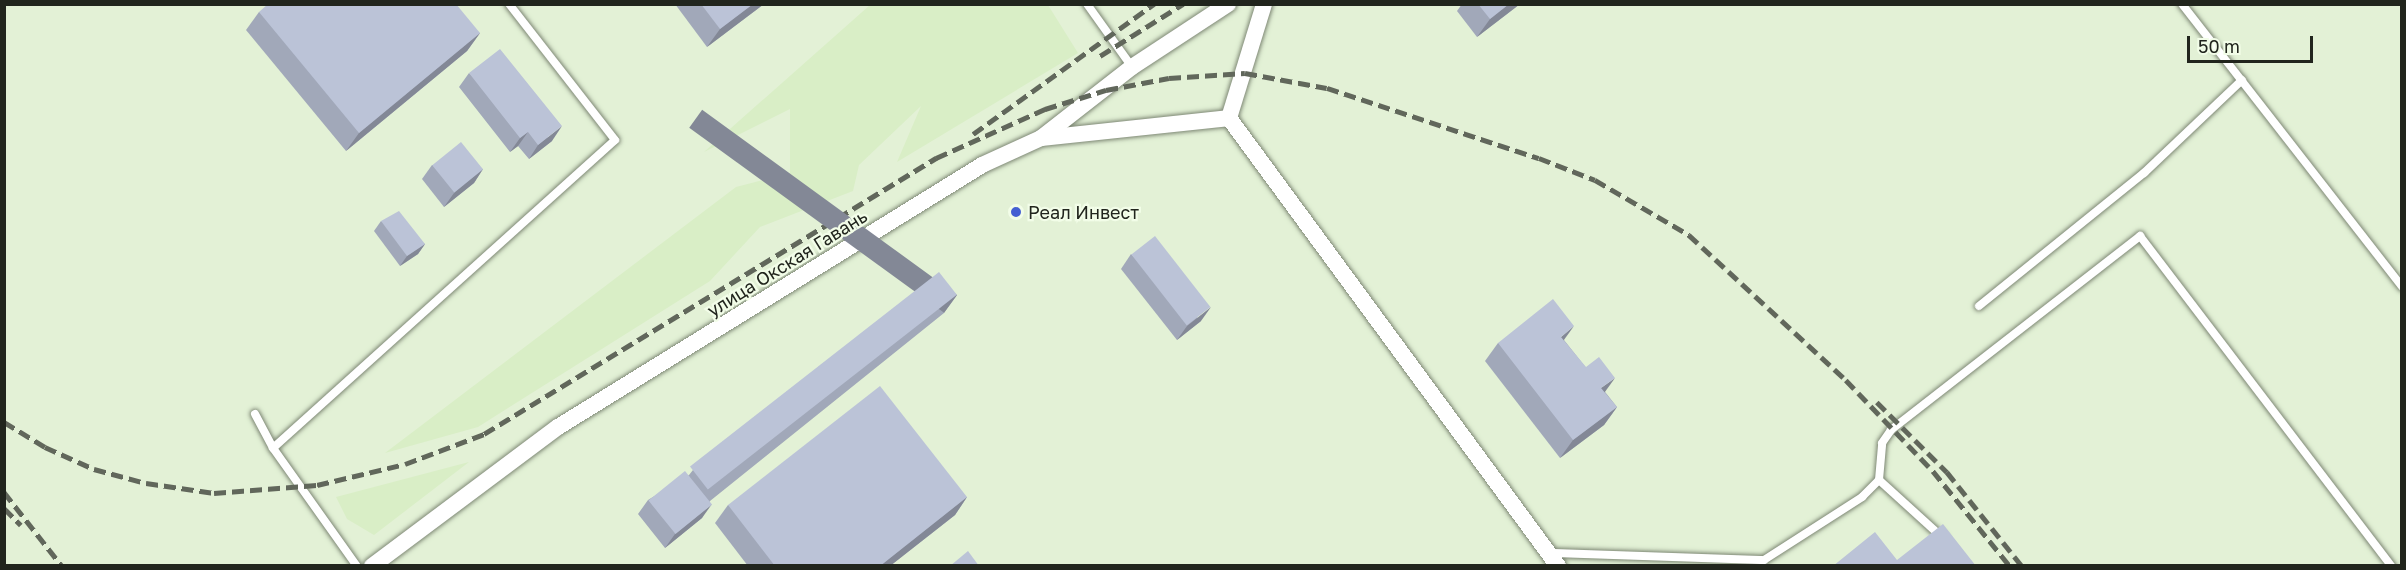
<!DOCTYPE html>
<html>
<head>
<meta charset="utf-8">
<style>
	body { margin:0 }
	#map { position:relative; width:2406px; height:570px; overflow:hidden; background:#f2fde8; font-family:"Golos Text",sans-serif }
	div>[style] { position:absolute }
	.built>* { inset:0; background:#e3f1d6; transform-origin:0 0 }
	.green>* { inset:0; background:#d9eec6 }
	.roads { filter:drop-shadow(0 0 2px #7e8875) drop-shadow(0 0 2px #7e8875) }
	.service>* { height:8px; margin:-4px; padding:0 4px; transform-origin:4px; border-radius:4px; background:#fff }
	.minor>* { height:16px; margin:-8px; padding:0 8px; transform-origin:8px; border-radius:8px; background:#fff }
	.rail>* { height:4.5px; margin-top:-2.25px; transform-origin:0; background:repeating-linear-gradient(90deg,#61675b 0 12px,transparent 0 18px) }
	.wall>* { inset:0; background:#a1a8b9 }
	.shaded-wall>* { inset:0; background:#838896; transform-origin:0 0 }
	.building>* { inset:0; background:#bbc3d7; transform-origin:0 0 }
	.dots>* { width:16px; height:16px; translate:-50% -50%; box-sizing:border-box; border:3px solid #f2fde8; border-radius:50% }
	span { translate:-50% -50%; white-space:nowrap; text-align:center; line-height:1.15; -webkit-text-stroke:4.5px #f2fde8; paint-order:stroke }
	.poi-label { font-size:18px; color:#21251d }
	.left { translate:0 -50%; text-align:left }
	.street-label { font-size:18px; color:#21251d }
	.frame { position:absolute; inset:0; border:6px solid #21251d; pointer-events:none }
	.scale { position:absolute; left:2187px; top:36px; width:126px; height:27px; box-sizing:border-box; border:3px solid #21251d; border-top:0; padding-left:8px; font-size:18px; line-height:21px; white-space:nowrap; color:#21251d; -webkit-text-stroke:4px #f2fde8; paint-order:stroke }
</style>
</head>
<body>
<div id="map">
	<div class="built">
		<div style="left:4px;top:5px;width:2397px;height:560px"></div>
	</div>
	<div class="green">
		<div style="clip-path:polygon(870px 5px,1048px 5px,1078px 53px,897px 162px,921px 106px,859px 165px,853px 191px,760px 227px,710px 281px,478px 427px,385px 453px,736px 187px,790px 173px,790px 109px,704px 152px)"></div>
		<div style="clip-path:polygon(469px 462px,374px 535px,347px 519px,336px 497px)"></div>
	</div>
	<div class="roads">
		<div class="service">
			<div style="left:1087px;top:4px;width:77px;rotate:54.5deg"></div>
			<div style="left:2182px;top:4px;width:358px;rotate:52.1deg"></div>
			<div style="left:1979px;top:306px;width:212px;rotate:-38.9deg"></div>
			<div style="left:2144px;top:173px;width:135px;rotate:-43.5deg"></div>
			<div style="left:255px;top:414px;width:38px;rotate:62deg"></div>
			<div style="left:273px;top:448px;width:145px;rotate:54.6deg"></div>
			<div style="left:273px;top:448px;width:460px;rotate:-42deg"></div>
			<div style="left:615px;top:140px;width:172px;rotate:-127.9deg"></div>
			<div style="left:1879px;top:480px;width:86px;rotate:42.2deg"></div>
			<div style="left:1551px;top:553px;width:213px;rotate:1.9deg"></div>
			<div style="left:1764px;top:560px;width:117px;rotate:-32.7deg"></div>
			<div style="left:1862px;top:497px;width:24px;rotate:-45deg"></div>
			<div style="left:1879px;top:480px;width:37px;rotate:-85deg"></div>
			<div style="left:1882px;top:443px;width:16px;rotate:-55deg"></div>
			<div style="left:1891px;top:430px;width:316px;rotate:-37.9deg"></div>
			<div style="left:2140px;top:236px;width:415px;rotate:52.7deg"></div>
		</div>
		<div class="minor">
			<div style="left:1229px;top:118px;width:119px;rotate:-72.9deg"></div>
			<div style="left:1042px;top:138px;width:188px;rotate:-6.1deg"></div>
			<div style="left:1229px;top:118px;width:556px;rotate:53.71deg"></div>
			<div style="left:372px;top:566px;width:232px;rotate:-36.8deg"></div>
			<div style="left:558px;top:427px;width:498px;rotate:-31.7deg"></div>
			<div style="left:982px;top:165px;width:65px;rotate:-24.6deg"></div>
			<div style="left:1041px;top:138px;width:115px;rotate:-38deg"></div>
			<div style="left:1132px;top:67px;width:115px;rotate:-33.3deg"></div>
		</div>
	</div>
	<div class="rail">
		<div style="left:1100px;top:56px;width:98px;rotate:-32.1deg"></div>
		<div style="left:973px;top:134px;width:223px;rotate:-35.7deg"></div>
		<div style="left:1877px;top:402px;width:99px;rotate:45deg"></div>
		<div style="left:1947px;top:472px;width:120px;rotate:51.4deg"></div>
		<div style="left:4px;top:422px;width:48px;rotate:31.4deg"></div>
		<div style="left:45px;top:447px;width:54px;rotate:24.2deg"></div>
		<div style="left:94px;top:469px;width:54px;rotate:15.1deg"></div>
		<div style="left:146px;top:483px;width:69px;rotate:8.4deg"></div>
		<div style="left:214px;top:493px;width:103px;rotate:-4.4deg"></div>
		<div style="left:317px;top:485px;width:90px;rotate:-13.4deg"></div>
		<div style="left:405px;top:464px;width:85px;rotate:-20.8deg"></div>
		<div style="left:484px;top:434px;width:530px;rotate:-31.41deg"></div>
		<div style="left:936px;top:158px;width:120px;rotate:-24.2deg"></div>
		<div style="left:1045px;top:109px;width:64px;rotate:-17.3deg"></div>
		<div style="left:1106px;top:90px;width:64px;rotate:-10.8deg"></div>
		<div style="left:1169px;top:78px;width:76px;rotate:-3.8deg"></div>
		<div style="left:1245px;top:73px;width:83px;rotate:10.4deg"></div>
		<div style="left:1327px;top:88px;width:223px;rotate:18.3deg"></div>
		<div style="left:1539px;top:158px;width:60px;rotate:21.4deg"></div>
		<div style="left:1595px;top:180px;width:109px;rotate:30.3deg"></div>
		<div style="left:1689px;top:235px;width:214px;rotate:42.7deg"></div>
		<div style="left:1846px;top:380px;width:126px;rotate:46.3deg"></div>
		<div style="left:1933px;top:471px;width:122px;rotate:51deg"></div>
		<div style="left:4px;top:492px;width:94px;rotate:51.9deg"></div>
		<div style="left:4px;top:508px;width:24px;rotate:45deg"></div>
	</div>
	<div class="wall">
		<div style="clip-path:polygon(675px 4px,764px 4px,707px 47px)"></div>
		<div style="clip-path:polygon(1462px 4px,1520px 4px,1477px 37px,1457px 11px)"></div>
		<div style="clip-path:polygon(259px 12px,480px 33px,467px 51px,346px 151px,246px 30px)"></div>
		<div style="clip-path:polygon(469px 73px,552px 141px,529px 159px,518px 146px,510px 152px,459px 87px)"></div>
		<div style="clip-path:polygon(432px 165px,483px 169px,474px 183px,444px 207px,422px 179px)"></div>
		<div style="clip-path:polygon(381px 221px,425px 244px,418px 254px,400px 266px,374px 231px)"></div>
		<div style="clip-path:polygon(1131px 254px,1201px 321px,1177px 340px,1121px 269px)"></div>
		<div style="clip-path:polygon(957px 295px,944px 313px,710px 501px,702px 518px,665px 548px,638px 514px,648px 500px,689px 475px,693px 470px)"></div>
		<div style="clip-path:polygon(1564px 340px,1617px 407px,1604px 425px,1560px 458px,1485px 361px,1498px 343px)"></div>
		<div style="clip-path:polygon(967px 497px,955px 515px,890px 566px,748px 566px,715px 523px,728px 505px)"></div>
	</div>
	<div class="shaded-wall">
		<div style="clip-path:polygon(753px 4px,764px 4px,707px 47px,720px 29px)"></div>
		<div style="clip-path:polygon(1509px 4px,1520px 4px,1477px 37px,1490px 19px)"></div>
		<div style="clip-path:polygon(480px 33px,467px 51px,346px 151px,359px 133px)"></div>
		<div style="clip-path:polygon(562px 126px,552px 141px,529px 159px,538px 145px)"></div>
		<div style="clip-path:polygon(528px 132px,518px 146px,510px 152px,520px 138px)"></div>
		<div style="clip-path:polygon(483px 169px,474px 183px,444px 207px,454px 193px)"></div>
		<div style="clip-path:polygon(425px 244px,418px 254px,400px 266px,407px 256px)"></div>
		<div style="left:957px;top:295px;width:22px;height:315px;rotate:126deg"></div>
		<div style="clip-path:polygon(1211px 307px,1201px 321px,1177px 340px,1187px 326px)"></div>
		<div style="clip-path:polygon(1574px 326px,1561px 344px,1561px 337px)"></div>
		<div style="clip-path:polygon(1615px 378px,1602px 396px,1601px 388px)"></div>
		<div style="clip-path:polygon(1617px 407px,1604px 425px,1560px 458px,1573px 440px)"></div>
		<div style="clip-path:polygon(967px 497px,955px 515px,890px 566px,880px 566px)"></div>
		<div style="clip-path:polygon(712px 504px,702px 518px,665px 548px,675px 534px)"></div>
	</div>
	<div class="building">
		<div style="clip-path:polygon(268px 4px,456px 4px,480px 33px,359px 133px,259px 12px)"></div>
		<div style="clip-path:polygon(701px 4px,753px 4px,720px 29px)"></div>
		<div style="clip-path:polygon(1478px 4px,1509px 4px,1490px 19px)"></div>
		<div style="clip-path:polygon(500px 49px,562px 126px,538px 145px,528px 132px,520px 138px,469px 73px)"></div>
		<div style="left:461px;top:142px;width:35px;height:37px;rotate:51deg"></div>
		<div style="clip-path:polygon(399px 211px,425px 244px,407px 256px,381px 221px)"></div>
		<div style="left:1155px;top:236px;width:90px;height:30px;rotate:52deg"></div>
		<div style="left:939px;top:272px;width:29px;height:316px;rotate:52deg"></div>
		<div style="clip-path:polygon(1553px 299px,1574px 326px,1561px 337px,1586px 367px,1599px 357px,1615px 378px,1601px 388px,1617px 407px,1573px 440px,1498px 343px)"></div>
		<div style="clip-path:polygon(880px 386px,967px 497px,880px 566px,775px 566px,728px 505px)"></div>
		<div style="left:685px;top:471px;width:43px;height:47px;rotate:51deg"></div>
		<div style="clip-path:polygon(1943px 524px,1976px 566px,1833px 566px,1875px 532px,1897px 560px)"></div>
		<div style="clip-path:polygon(968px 551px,979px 566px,950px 566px)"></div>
	</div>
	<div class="dots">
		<div style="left:1016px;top:212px;background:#445fd2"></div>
	</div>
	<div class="poi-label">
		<span class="left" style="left:1028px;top:212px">Реал Инвест</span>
	</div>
	<div class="street-label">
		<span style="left:787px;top:263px;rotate:-32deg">улица Окская Гавань</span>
	</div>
	<div class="frame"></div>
	<div class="scale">50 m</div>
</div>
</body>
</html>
